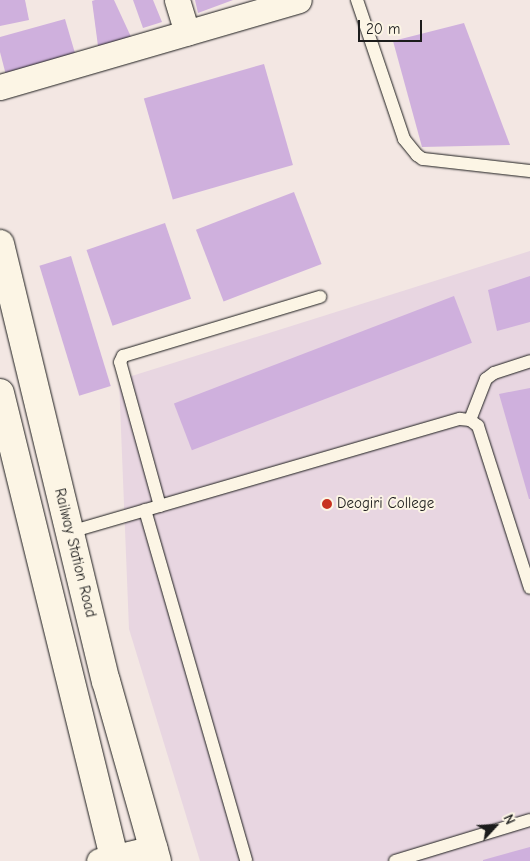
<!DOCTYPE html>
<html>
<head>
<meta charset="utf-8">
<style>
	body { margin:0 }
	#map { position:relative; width:530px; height:861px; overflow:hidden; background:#f3e7e3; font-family:"Comic Neue",sans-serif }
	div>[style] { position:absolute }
	.built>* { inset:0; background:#e8d6e1 }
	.building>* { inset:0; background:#cfb0dd; transform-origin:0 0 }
	.roads { filter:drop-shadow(0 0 1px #1c1c1c) drop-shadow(0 0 1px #1c1c1c) }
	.service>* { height:12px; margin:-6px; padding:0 6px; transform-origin:6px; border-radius:6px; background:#fcf5e5 }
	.minor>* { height:25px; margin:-12.5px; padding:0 12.5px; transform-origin:12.5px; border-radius:12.5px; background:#fcf5e5 }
	.tertiary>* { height:28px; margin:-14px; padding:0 14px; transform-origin:14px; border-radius:14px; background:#fcf5e5 }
	.dots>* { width:14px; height:14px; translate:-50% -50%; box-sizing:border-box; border:2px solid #fcf5e5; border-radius:50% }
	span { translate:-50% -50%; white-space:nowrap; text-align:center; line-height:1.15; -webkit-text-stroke:4px #fcf5e5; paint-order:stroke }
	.poi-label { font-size:15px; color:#1c1c1c }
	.left { translate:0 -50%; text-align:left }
	.street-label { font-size:15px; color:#1c1c1c }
	.north { position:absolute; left:470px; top:801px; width:50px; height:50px; -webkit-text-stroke:4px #fcf5e5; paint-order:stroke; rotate:65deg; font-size:14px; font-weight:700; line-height:20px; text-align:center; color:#1c1c1c }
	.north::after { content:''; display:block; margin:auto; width:18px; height:22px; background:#1c1c1c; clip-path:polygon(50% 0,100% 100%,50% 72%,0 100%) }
	.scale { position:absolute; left:358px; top:20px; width:64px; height:22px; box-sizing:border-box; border:2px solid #1c1c1c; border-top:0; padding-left:6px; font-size:15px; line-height:18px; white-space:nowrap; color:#1c1c1c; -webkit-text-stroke:4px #fcf5e5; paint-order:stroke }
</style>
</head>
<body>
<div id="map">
	<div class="built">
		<div style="clip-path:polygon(530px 251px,530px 861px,200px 861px,129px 629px,119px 380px)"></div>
	</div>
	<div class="building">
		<div style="clip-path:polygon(0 0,25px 0,29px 20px,0 26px)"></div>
		<div style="clip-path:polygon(95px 0,114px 0,132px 39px,98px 46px,92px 1px)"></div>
		<div style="clip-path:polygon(133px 0,153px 0,162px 22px,143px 28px)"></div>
		<div style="clip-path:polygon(195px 0,233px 0,198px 13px)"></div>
		<div style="clip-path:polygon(65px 19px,77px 60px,7px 79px,0 52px,0 37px)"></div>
		<div style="clip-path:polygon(464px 23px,510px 145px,422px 147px,393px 41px)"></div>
		<div style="left:264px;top:64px;width:105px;height:125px;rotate:74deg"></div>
		<div style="left:294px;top:192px;width:77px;height:105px;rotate:69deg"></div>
		<div style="left:165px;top:223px;width:80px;height:83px;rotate:71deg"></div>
		<div style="left:71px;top:256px;width:136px;height:33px;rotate:73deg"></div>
		<div style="clip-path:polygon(530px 276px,530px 322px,497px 331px,488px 290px)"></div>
		<div style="left:454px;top:296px;width:50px;height:300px;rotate:69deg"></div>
		<div style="clip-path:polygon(530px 388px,530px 499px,529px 499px,499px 394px)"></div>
		<div style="clip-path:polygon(530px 847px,530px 861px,483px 861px,483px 860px)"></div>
	</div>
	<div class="roads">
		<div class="service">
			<div style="left:357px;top:0;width:147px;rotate:71.3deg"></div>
			<div style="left:404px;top:139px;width:21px;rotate:51deg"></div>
			<div style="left:417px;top:155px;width:7px;rotate:34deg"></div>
			<div style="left:423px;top:159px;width:108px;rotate:6.4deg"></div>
			<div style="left:470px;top:420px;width:44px;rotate:-68.7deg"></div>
			<div style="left:486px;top:379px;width:10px;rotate:-37deg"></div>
			<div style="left:494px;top:373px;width:38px;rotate:-18deg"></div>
			<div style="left:160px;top:506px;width:149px;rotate:-105.5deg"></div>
			<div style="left:120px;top:362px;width:7px;rotate:-63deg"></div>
			<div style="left:123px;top:356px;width:206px;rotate:-16.7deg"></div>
			<div style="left:145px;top:510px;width:365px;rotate:73.9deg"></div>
			<div style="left:70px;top:532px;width:406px;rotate:-16.2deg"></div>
			<div style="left:460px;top:419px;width:10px;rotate:6deg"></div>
			<div style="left:470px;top:420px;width:10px;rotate:37deg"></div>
			<div style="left:478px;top:426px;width:170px;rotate:72.2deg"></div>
			<div style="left:395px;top:861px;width:141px;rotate:-16.9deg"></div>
		</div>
		<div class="minor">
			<div style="left:177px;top:0;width:34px;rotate:73deg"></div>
			<div style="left:0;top:87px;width:311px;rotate:-16.2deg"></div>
			<div style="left:99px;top:861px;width:57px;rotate:-13.3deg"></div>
		</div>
		<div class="tertiary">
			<div style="left:0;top:244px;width:450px;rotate:76.4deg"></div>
			<div style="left:106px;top:681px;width:187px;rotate:74.2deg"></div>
			<div style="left:0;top:393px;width:482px;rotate:76.2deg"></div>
		</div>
	</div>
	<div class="dots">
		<div style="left:327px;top:504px;background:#c8321e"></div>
	</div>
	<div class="poi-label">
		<span class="left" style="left:337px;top:504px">Deogiri College</span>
	</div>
	<div class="street-label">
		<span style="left:75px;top:553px;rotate:76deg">Railway Station Road</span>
	</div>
	<div class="north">N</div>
	<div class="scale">20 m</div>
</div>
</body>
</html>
